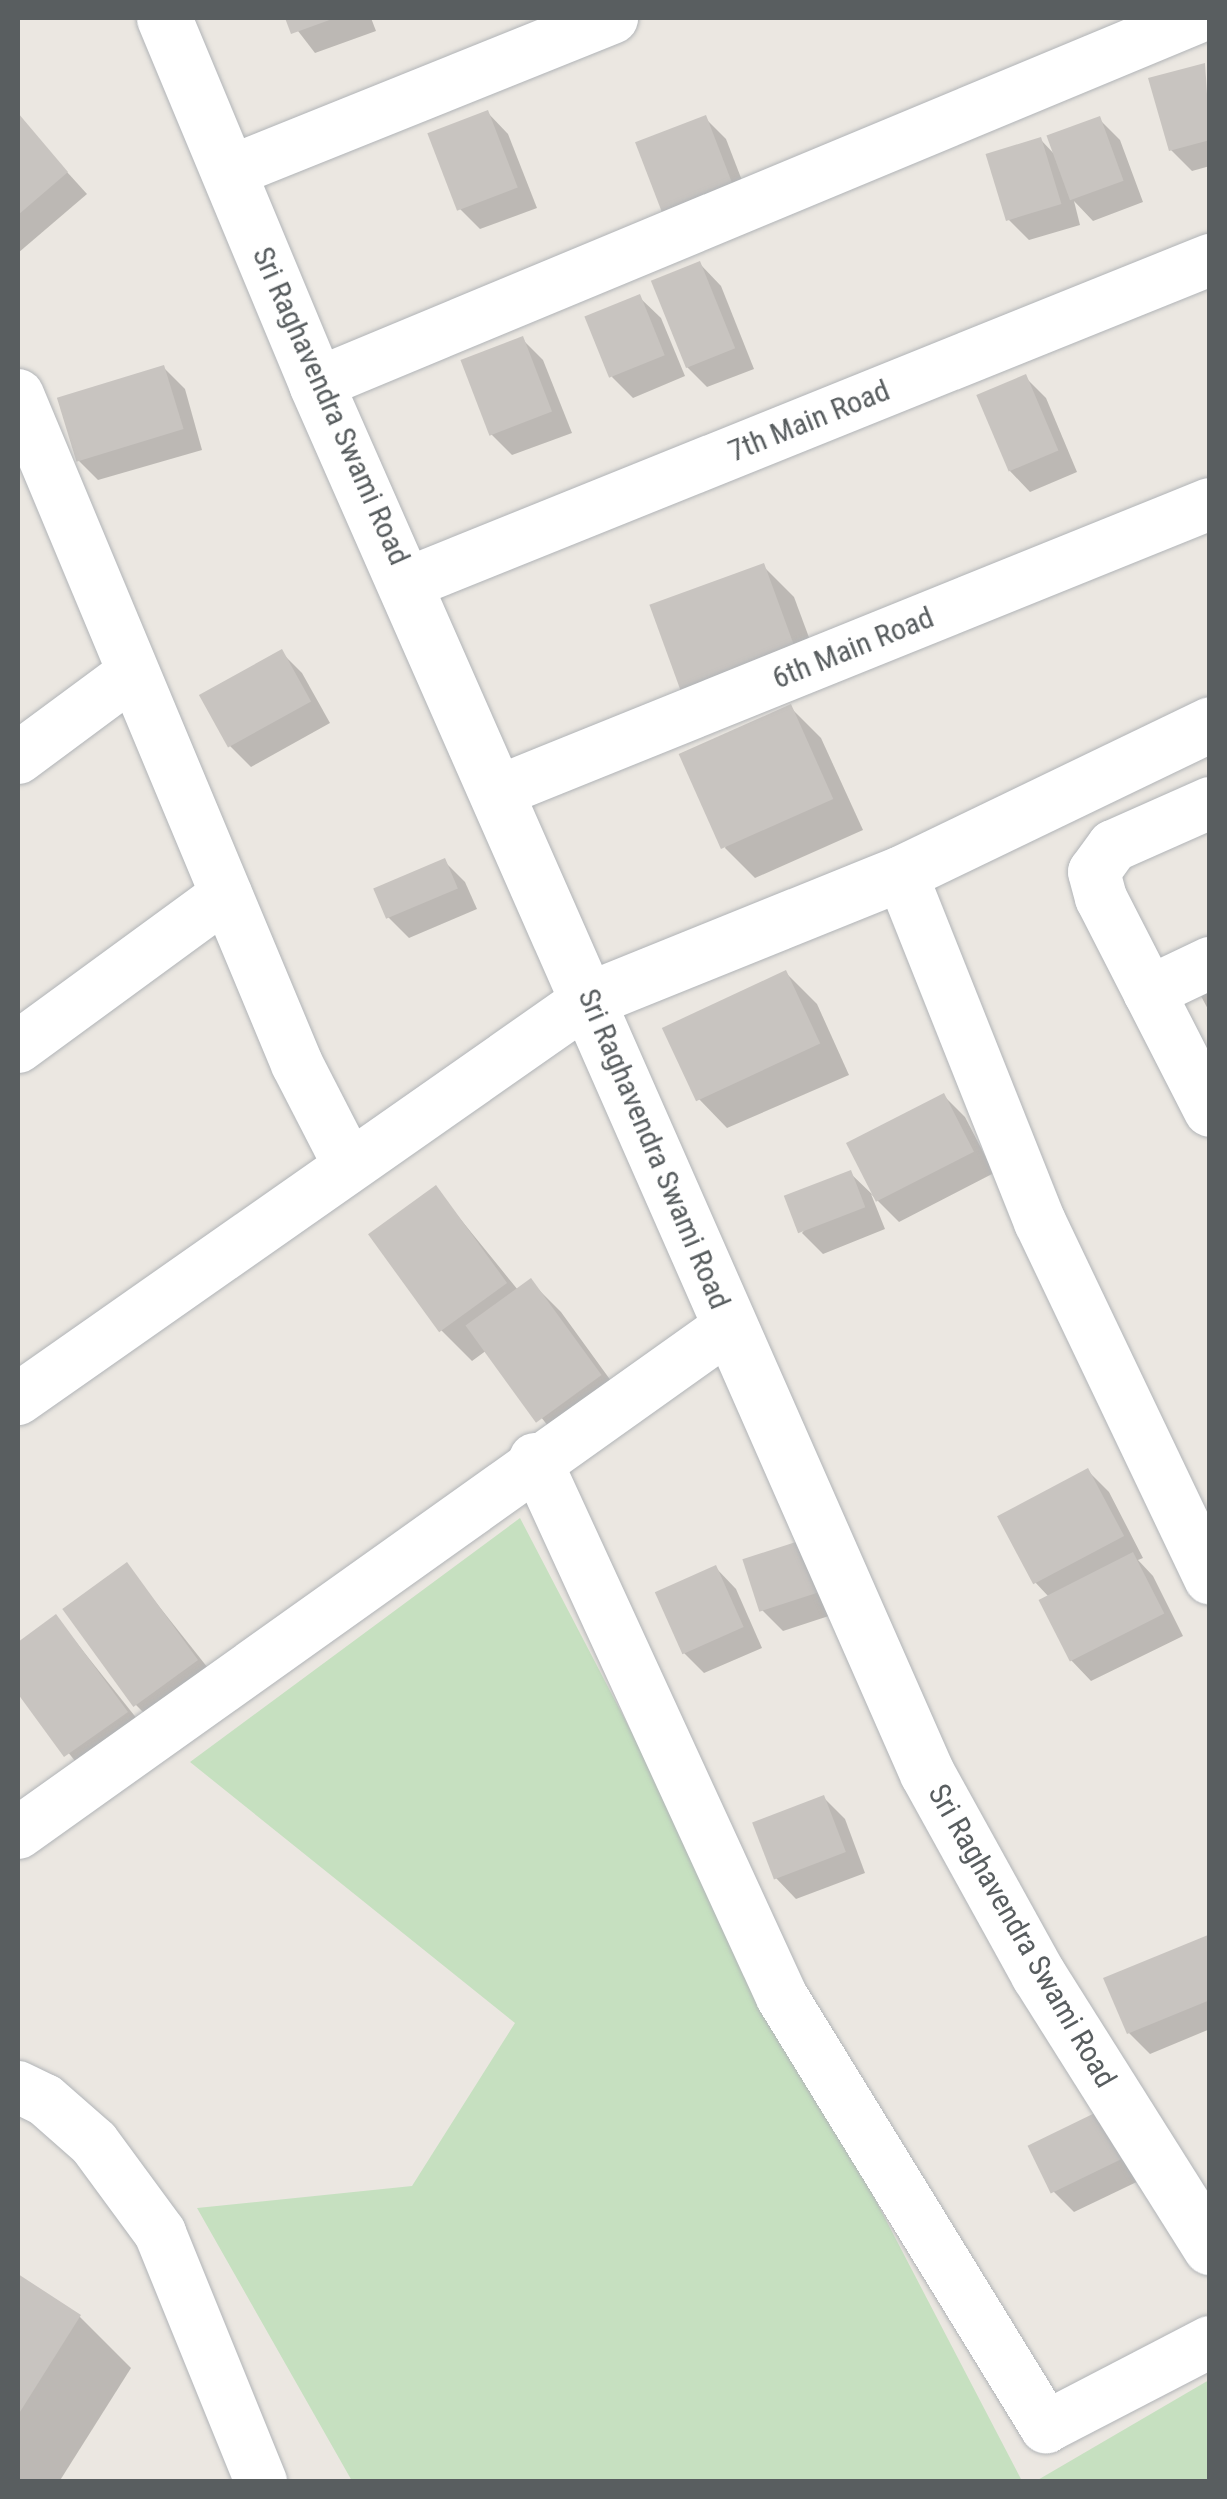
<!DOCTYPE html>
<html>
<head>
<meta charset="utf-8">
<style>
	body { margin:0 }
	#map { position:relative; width:1227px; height:2499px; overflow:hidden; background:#ebe7e1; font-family:"Roboto Condensed",sans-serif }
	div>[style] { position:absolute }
	.green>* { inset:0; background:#c6e0c0 }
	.shadow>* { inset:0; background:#0003 }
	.building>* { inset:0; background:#c8c4c0; transform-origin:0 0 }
	.roads { filter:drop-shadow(0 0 2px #b1b4b7) drop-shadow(0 0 2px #b1b4b7) }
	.minor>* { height:52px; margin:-26px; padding:0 26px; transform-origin:26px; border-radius:26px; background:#fff }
	.tertiary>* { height:55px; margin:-27.5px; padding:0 27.5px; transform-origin:27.5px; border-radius:27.5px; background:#fff }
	span { translate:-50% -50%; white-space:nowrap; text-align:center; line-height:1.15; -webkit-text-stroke:10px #fff; paint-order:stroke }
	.street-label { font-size:30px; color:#595e60 }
	.frame { position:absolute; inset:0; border:20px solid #595e60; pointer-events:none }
</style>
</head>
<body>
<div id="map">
	<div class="green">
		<div style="clip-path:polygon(520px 1518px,1022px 2481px,352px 2481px,197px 2208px,412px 2186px,515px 2023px,190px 1762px)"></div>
		<div style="clip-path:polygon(1209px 2380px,1209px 2481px,1036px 2481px)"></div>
	</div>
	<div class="shadow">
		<div style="clip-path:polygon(288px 18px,371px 18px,376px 31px,315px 53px)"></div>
		<div style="clip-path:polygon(1204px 66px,1210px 166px,1192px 171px,1171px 150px)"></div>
		<div style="clip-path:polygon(487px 112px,508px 134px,537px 208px,480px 229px,459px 208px)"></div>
		<div style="clip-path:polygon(18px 118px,87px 194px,18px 253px)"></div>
		<div style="clip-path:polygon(705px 118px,726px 139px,753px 209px,686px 235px)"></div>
		<div style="clip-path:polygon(1099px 119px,1120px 140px,1143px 202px,1093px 221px,1074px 201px,1080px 225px,1029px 240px,1008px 219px,1041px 140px,1056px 156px)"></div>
		<div style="clip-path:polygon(700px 264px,721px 286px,754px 369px,707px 387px,686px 366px)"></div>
		<div style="clip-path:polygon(639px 297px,661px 318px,685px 376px,633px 398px,612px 377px)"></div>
		<div style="clip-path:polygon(522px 339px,543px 360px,572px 433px,512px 455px,491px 434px)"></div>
		<div style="clip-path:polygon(164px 368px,185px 389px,202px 450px,98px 480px,77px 459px)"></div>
		<div style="clip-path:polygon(1025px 377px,1046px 398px,1077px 472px,1030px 492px,1009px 470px)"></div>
		<div style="clip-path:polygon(763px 566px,794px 597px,827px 686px,685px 695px)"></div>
		<div style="clip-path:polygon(281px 652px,302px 673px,330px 723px,251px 767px,230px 746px)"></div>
		<div style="clip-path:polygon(790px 707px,821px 738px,863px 830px,755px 878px,725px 848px)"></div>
		<div style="clip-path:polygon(444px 861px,465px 882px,477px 909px,409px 938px,388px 917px)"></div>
		<div style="clip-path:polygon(786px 973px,817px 1004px,849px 1075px,727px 1128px,697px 1097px)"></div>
		<div style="clip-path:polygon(1210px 991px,1210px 1013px,1201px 996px)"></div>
		<div style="clip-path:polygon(944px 1096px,965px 1117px,994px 1173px,899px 1222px,871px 1194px,885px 1229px,823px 1254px,802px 1233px,850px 1173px,875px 1197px)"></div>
		<div style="clip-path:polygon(436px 1189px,518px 1290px,530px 1281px,561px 1312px,630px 1407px,569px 1452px,487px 1350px,472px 1361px,441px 1330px)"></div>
		<div style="clip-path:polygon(1088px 1471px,1109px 1492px,1143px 1558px,1138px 1560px,1153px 1576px,1183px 1636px,1091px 1681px,1070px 1659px,1048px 1596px,1034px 1581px)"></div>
		<div style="clip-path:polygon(807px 1541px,844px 1611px,783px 1631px,762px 1610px)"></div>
		<div style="clip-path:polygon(127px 1566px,227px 1692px,166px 1735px,135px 1704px)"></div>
		<div style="clip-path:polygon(715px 1567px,736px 1589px,762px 1648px,704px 1673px,683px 1652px)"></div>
		<div style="clip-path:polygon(56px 1617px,157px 1744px,96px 1787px,18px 1690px,18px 1645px)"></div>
		<div style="clip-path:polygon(824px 1798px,845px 1819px,865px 1873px,796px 1899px,775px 1877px)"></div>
		<div style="clip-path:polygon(1207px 1938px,1210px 2029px,1150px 2054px,1129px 2033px)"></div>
		<div style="clip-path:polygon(1103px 2112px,1145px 2178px,1074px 2212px,1053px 2191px)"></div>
		<div style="clip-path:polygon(18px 2277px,79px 2316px,131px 2368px,59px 2482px,18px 2482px)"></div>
	</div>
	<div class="building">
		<div style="clip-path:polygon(285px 18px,335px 18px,291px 34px)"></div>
		<div style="clip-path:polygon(1205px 63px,1210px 140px,1169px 151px,1148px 78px)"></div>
		<div style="left:488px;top:110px;width:83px;height:65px;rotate:69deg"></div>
		<div style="clip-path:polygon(18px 113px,68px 172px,18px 215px)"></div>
		<div style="left:706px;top:115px;width:78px;height:76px;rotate:69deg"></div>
		<div style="left:1100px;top:116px;width:69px;height:57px;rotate:70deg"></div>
		<div style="left:1041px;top:137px;width:70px;height:58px;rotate:73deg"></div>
		<div style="left:700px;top:261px;width:94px;height:53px;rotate:68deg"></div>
		<div style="left:640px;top:294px;width:66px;height:60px;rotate:68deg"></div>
		<div style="left:523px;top:336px;width:81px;height:67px;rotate:69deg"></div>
		<div style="left:164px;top:365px;width:67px;height:112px;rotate:73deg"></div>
		<div style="left:1026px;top:374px;width:83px;height:54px;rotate:67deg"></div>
		<div style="left:764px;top:563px;width:98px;height:122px;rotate:70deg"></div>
		<div style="left:282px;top:649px;width:60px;height:95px;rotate:61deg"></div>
		<div style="left:791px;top:704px;width:104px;height:123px;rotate:66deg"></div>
		<div style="left:445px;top:858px;width:33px;height:78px;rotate:67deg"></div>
		<div style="left:786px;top:970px;width:81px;height:137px;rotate:65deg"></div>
		<div style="left:944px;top:1093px;width:66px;height:110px;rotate:63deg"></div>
		<div style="left:851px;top:1170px;width:40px;height:72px;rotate:69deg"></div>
		<div style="left:436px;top:1185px;width:121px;height:84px;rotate:54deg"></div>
		<div style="left:531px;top:1278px;width:120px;height:81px;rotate:54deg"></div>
		<div style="left:1088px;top:1468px;width:77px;height:103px;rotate:62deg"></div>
		<div style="left:808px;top:1538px;width:55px;height:69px;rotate:72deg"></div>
		<div style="left:1133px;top:1552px;width:69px;height:106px;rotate:63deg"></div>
		<div style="left:127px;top:1562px;width:121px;height:80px;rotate:54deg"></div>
		<div style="left:716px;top:1565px;width:68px;height:67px;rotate:66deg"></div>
		<div style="clip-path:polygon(56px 1614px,128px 1712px,64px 1757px,18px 1694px,18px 1642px)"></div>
		<div style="left:824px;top:1795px;width:61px;height:77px;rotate:69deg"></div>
		<div style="clip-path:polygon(1208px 1935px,1210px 2000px,1127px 2034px,1103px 1978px)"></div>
		<div style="left:1103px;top:2109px;width:53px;height:84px;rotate:64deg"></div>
		<div style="clip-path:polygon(18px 2274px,81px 2315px,18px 2415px)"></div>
	</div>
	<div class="roads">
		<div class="minor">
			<div style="left:229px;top:172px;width:413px;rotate:-21.9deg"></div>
			<div style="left:316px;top:384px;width:953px;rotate:-22.58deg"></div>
			<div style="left:18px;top:395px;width:725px;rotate:67.36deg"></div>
			<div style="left:297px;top:1064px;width:114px;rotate:62.8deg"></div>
			<div style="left:408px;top:583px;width:865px;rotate:-21.94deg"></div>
			<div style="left:18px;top:758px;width:143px;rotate:-36.5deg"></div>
			<div style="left:497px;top:792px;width:769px;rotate:-22deg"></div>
			<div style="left:1210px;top:803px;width:106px;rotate:156.1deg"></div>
			<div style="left:1113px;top:846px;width:32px;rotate:126deg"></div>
			<div style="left:1094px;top:872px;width:27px;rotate:75deg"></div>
			<div style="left:1101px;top:898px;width:239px;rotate:62.9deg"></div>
			<div style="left:901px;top:873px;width:376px;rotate:68.3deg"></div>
			<div style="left:1040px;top:1222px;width:395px;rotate:64.5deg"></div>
			<div style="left:1149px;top:992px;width:68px;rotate:-25.4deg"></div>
			<div style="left:18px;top:1047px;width:258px;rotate:-36.2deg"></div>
			<div style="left:18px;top:1399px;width:697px;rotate:-35.01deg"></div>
			<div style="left:535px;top:1459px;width:592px;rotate:65.34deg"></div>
			<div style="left:782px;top:1997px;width:505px;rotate:58.45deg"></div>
			<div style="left:1046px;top:2427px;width:185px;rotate:-27.4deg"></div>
			<div style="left:18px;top:1833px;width:874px;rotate:-35.45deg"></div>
			<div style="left:18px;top:2087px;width:30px;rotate:26deg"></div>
			<div style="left:45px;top:2100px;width:65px;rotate:41.3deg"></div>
			<div style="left:94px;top:2143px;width:112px;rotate:53.7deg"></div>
			<div style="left:160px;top:2233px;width:269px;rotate:67.9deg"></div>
		</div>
		<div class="tertiary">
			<div style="left:164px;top:18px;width:396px;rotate:67.4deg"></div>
			<div style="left:316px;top:384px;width:1517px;rotate:66.26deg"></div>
			<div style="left:927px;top:1773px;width:230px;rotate:61.1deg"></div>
			<div style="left:1038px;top:1974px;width:323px;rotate:57.8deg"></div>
			<div style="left:589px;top:999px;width:336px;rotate:-22deg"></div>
			<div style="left:901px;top:873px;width:343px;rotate:-25.7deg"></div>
		</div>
	</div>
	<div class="street-label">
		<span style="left:331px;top:406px;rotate:66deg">Sri Raghavendra Swami Road</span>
		<span style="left:809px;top:421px;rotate:-22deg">7th Main Road</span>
		<span style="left:853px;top:648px;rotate:-22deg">6th Main Road</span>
		<span style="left:654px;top:1149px;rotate:67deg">Sri Raghavendra Swami Road</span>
		<span style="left:1022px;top:1936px;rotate:60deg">Sri Raghavendra Swami Road</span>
	</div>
	<div class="frame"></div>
</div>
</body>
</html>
